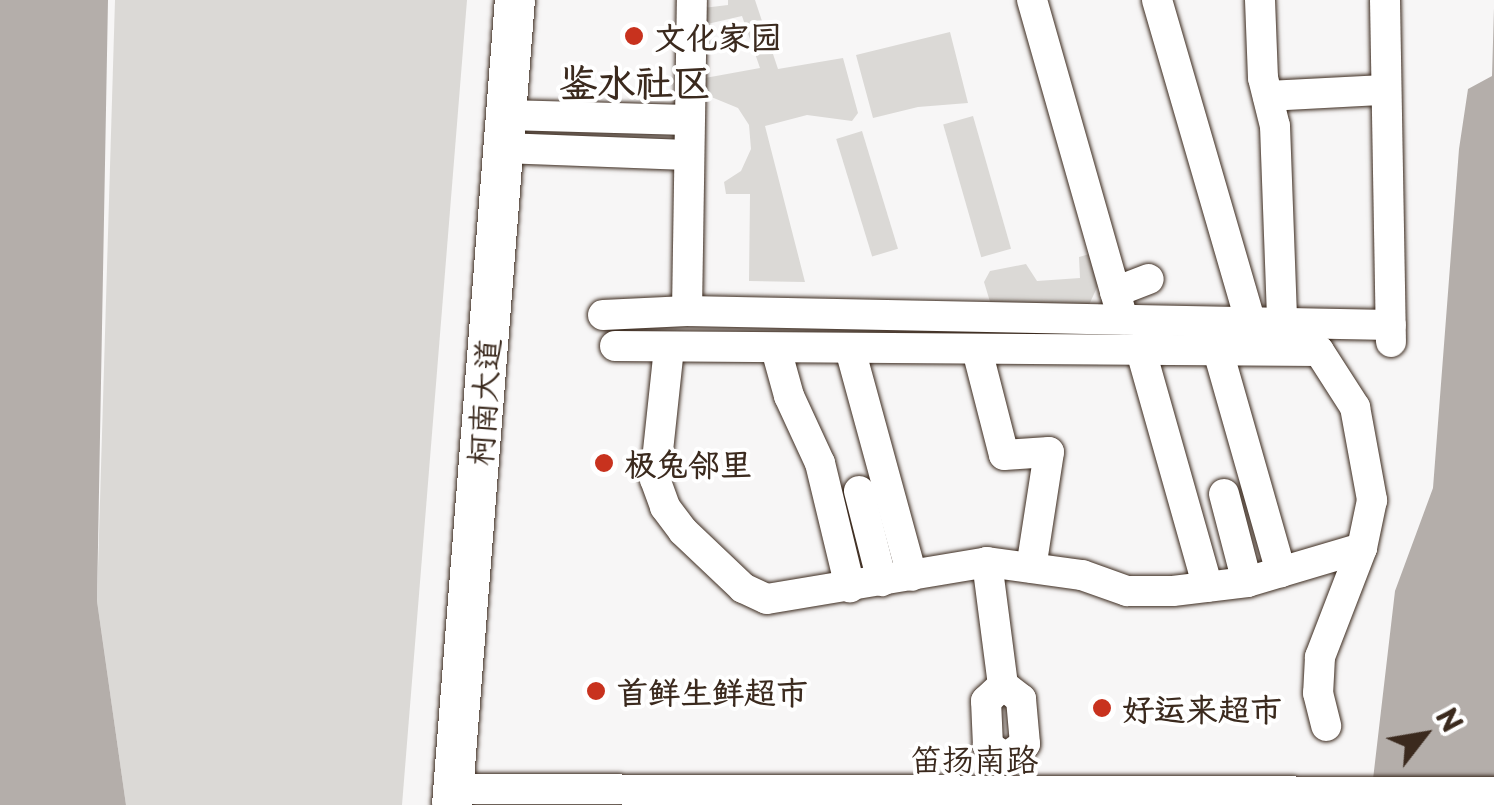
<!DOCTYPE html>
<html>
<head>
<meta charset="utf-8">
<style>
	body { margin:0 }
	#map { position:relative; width:1494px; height:805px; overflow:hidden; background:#f7f6f6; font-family:"Playpen Sans","LXGW WenKai TC",sans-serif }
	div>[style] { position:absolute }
	.green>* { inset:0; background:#dbd9d6; transform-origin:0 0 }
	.water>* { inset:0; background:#b4aeaa }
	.roads { filter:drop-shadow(0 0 2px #3b2a1e) drop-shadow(0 0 2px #3b2a1e) }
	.minor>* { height:30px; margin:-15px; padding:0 15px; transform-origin:15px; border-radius:15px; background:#fff }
	.major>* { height:40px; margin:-20px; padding:0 20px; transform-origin:20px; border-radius:20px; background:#fff }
	.dots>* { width:28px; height:28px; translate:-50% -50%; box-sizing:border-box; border:5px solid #fff; border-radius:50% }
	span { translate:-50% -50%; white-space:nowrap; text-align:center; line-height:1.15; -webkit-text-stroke:8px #fff; paint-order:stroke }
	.poi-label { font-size:32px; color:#3b2a1e; font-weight:700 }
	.left { translate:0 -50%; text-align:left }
	.street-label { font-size:32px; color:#3b2a1e }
	.quarter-label { font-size:38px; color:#3b2a1e; font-weight:700 }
	.north { position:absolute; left:1374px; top:685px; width:100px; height:100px; -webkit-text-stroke:8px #fff; paint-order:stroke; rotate:59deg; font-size:28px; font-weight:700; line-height:40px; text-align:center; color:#3b2a1e }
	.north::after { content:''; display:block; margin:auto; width:35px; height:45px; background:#3b2a1e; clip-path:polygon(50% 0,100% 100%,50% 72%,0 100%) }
</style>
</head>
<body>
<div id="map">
	<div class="green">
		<div style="clip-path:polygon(115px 0,467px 0,402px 805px,126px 805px,97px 601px)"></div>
		<div style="clip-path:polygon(728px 0,755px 0,778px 69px,843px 58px,858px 113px,852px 121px,807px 115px,765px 126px,805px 282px,749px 281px,750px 194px,726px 194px,724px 182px,741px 171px,751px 149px,749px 125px,738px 108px,704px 94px,705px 78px,760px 68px,742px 16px,703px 25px,703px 8px,728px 5px)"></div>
		<div style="clip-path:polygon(950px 32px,968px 103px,918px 107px,873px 118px,856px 55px)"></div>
		<div style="left:973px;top:116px;width:138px;height:31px;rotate:74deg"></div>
		<div style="left:862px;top:131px;width:123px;height:27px;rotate:73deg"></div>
		<div style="clip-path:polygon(1093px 253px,1103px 274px,1089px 305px,991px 305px,984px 282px,990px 271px,1026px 264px,1037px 281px,1080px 278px,1079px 257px)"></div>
	</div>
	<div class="water">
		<div style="clip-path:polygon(0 0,108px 0,97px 601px,126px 805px,0 805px)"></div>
		<div style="clip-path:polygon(1494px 8px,1494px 805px,1370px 805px,1395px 591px,1433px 488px,1459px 149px,1468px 89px,1492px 76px)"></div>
	</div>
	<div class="roads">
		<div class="minor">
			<div style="left:1032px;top:0;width:332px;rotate:74.1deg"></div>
			<div style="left:1157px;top:0;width:333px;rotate:73.8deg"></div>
			<div style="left:1260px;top:0;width:78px;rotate:87.8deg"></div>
			<div style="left:1263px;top:78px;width:49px;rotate:76deg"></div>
			<div style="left:1275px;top:126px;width:195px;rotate:87.9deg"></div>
			<div style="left:1385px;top:0;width:342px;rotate:89deg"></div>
			<div style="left:1268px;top:96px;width:116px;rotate:-3deg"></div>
			<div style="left:506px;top:115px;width:182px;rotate:1.6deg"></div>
			<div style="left:503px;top:148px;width:184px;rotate:2.2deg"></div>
			<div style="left:1115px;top:292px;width:36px;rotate:-21deg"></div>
			<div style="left:687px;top:311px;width:311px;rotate:-89.1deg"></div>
			<div style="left:603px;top:315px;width:84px;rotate:-2.7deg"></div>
			<div style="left:687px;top:311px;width:704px;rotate:1.14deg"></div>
			<div style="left:615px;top:346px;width:704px;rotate:0.41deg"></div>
			<div style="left:1319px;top:351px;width:67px;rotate:57.3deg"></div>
			<div style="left:1355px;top:407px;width:95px;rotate:79.6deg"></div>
			<div style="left:1372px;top:500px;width:49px;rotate:101.8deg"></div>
			<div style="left:1362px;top:548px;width:117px;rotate:111.1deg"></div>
			<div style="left:1320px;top:657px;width:36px;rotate:93deg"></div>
			<div style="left:1318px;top:693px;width:34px;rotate:76deg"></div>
			<div style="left:669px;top:348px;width:132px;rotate:96.1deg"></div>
			<div style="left:655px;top:479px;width:30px;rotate:70deg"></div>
			<div style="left:665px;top:507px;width:30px;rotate:53deg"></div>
			<div style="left:683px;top:531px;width:83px;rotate:43.5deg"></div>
			<div style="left:743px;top:588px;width:26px;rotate:25deg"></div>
			<div style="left:767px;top:599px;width:223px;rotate:-9.5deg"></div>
			<div style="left:987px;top:562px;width:96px;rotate:7.8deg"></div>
			<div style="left:1082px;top:575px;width:48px;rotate:19.6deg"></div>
			<div style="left:1127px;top:591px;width:46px"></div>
			<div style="left:1173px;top:591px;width:75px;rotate:-6.9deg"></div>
			<div style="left:1247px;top:582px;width:120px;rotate:-16.5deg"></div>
			<div style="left:776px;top:349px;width:49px;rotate:74.5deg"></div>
			<div style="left:789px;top:396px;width:74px;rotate:65.2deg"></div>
			<div style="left:820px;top:463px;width:128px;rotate:76.4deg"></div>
			<div style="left:850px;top:349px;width:235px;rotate:74.7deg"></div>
			<div style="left:977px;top:350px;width:108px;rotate:75.6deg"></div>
			<div style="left:1004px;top:455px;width:45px;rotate:-3.8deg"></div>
			<div style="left:1049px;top:452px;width:117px;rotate:98.8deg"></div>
			<div style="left:1141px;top:351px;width:245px;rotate:74.2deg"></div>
			<div style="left:1218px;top:351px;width:230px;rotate:74.1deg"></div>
			<div style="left:859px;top:491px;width:93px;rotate:75.7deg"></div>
			<div style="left:1224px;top:494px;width:91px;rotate:75.4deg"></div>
			<div style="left:987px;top:562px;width:124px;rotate:82.6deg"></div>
			<div style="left:1003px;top:685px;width:23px;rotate:38deg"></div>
			<div style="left:1021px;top:699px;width:45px;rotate:84.9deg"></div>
			<div style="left:1025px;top:744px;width:24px;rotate:144deg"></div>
			<div style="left:1006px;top:758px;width:22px;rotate:-146deg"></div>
			<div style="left:988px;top:746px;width:45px;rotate:-92.5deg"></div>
			<div style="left:986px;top:701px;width:23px;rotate:-43deg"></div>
			<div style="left:453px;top:789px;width:1041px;rotate:0.17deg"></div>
		</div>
		<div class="major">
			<div style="left:452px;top:805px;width:807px;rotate:-85.53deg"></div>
		</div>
	</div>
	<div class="dots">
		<div style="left:634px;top:36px;background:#c8321e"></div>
		<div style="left:604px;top:463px;background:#c8321e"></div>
		<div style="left:596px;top:691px;background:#c8321e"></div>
		<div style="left:1102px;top:708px;background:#c8321e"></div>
	</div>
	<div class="poi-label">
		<span class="left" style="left:654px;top:36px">文化家园</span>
		<span class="left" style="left:624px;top:463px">极兔邻里</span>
		<span class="left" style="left:616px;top:691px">首鲜生鲜超市</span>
		<span class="left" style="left:1122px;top:708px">好运来超市</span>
	</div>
	<div class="street-label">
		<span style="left:483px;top:402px;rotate:-86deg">柯南大道</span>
		<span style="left:974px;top:758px">笛扬南路</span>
	</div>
	<div class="quarter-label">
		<span style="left:635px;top:81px">鉴水社区</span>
	</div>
	<div class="north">N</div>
</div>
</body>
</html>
